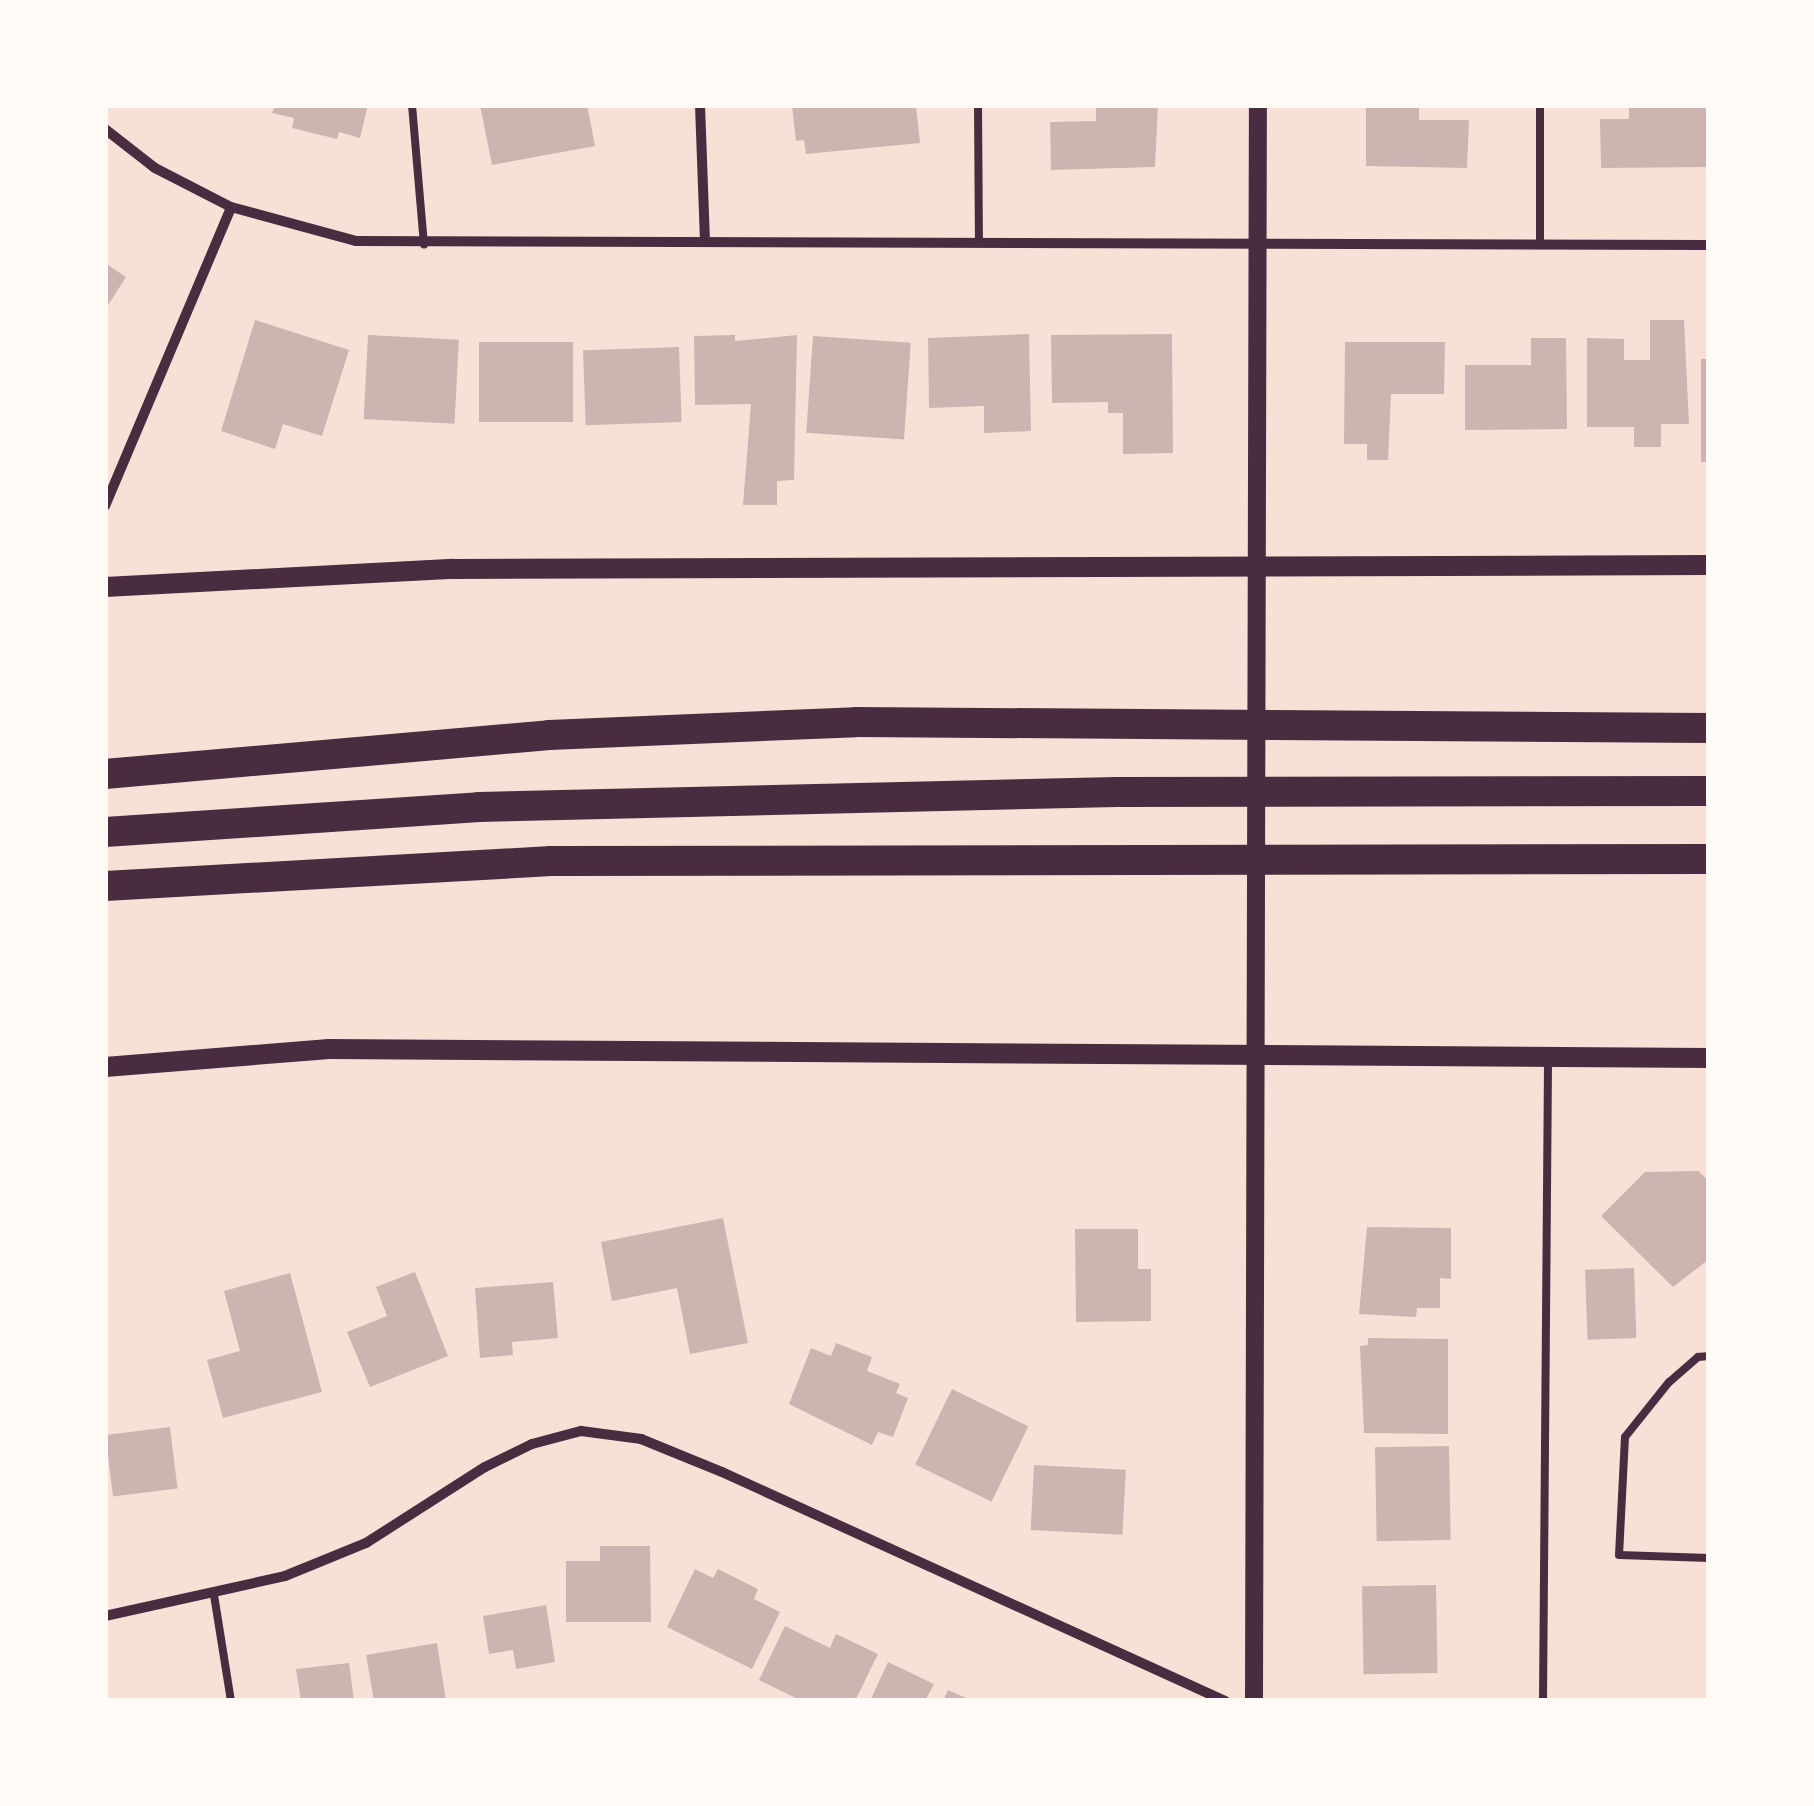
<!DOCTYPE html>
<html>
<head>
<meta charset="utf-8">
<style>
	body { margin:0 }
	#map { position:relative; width:1814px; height:1806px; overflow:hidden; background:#f7e1d7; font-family:"IBM Plex Sans",sans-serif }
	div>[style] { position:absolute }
	.building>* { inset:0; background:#ccb4b1; transform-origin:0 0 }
	.service>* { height:8px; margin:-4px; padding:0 4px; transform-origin:4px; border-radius:4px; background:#4a2c40 }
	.minor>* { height:10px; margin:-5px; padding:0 5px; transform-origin:5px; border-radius:5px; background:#4a2c40 }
	.tertiary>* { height:18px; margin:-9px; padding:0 9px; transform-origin:9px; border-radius:9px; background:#4a2c40 }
	.secondary>* { height:20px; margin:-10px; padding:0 10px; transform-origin:10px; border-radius:10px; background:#4a2c40 }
	.motorway>* { height:30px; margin:-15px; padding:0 15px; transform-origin:15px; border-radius:15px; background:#4a2c40 }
	span { translate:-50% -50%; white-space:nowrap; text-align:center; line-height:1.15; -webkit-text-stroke:10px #fffaf5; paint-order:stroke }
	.frame { position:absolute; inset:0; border:108px solid #fffaf5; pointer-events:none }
</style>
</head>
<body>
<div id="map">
	<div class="building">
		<div style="clip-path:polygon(275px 105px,368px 105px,360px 138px,339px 132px,337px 139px,292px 128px,294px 118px,272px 113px)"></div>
		<div style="clip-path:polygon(480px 105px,587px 105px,595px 146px,492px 165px)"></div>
		<div style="clip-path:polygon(792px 105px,916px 105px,920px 143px,806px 154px,804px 140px,796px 141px)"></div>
		<div style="clip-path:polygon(1096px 105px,1158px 105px,1155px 167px,1051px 170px,1050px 122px,1096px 121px)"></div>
		<div style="clip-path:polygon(1366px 105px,1419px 105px,1419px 120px,1469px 120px,1467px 168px,1366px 166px)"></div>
		<div style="clip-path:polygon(1629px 105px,1709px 105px,1709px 167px,1601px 168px,1600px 119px,1629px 119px)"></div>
		<div style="clip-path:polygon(105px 263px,126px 277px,105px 310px)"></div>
		<div style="clip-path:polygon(255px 320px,349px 350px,322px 436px,283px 424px,275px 449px,221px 431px)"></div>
		<div style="clip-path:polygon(1650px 320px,1684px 320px,1689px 424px,1661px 424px,1661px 447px,1634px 447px,1634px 427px,1587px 427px,1587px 338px,1624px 339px,1624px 360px,1650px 360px)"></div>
		<div style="clip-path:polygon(1029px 334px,1031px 431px,984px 433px,984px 406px,929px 408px,928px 338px)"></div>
		<div style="clip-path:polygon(1172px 334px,1173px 453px,1123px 454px,1123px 413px,1108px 413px,1108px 402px,1052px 403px,1051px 335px)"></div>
		<div style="left:368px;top:335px;width:91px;height:84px;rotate:3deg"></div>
		<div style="clip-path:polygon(735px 335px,735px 341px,797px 335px,794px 480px,777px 481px,777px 505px,743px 505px,751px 404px,695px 405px,694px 336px)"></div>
		<div style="left:813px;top:336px;width:98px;height:97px;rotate:4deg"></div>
		<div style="clip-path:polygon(1531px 338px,1566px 338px,1567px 429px,1465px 430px,1465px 365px,1531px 365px)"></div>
		<div style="left:479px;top:342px;width:94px;height:80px"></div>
		<div style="clip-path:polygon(1345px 342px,1445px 342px,1444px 394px,1391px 394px,1388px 460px,1367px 460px,1367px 444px,1344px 444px)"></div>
		<div style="left:679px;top:347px;width:75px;height:96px;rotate:88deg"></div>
		<div style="left:1701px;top:359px;width:8px;height:103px"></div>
		<div style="clip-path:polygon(1698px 1171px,1709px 1181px,1709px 1259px,1673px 1287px,1601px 1216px,1645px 1172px)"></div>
		<div style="clip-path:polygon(723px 1218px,748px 1343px,690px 1354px,677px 1288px,612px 1301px,601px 1242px)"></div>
		<div style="clip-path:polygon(1367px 1227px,1451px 1228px,1451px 1279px,1440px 1278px,1440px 1308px,1417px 1308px,1416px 1317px,1359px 1314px)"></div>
		<div style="clip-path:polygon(1075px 1229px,1138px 1229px,1138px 1269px,1151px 1269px,1151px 1321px,1076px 1322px)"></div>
		<div style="left:1634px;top:1268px;width:70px;height:49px;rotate:88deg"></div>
		<div style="clip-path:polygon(415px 1272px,448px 1356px,370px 1387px,347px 1332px,387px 1316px,376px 1287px)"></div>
		<div style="clip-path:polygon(290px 1273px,322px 1392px,223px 1418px,207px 1360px,240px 1351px,224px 1291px)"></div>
		<div style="clip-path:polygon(553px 1282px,558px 1338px,512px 1342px,513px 1355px,480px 1358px,475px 1288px)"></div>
		<div style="clip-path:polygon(1368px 1338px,1448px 1339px,1448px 1434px,1364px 1433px,1360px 1346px,1368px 1345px)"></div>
		<div style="clip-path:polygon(836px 1343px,872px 1357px,867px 1371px,900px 1384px,896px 1393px,908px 1398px,893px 1437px,878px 1432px,872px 1445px,789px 1404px,811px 1348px,831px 1356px)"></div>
		<div style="left:952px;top:1389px;width:85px;height:84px;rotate:26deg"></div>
		<div style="left:170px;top:1427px;width:62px;height:65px;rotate:83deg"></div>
		<div style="left:1449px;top:1446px;width:94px;height:74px;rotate:89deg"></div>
		<div style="left:1034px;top:1465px;width:92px;height:65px;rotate:3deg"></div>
		<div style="clip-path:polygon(600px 1546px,650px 1546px,651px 1622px,566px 1622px,566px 1561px,600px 1561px)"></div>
		<div style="clip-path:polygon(695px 1569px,713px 1578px,718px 1569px,758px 1589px,754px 1599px,780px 1612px,752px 1669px,667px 1627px)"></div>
		<div style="left:1436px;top:1585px;width:88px;height:74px;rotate:89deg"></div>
		<div style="clip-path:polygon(546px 1605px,555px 1662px,516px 1669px,513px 1650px,489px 1654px,483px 1616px)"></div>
		<div style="clip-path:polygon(785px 1626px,830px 1648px,836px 1634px,878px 1654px,855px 1701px,802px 1701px,759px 1680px)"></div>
		<div style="clip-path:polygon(437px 1643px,446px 1701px,374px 1701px,366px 1655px)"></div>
		<div style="clip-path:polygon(888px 1662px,934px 1684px,925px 1701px,870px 1701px)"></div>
		<div style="clip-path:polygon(349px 1663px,354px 1701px,301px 1701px,296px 1669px)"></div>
		<div style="clip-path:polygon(948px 1690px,973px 1701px,943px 1701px)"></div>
	</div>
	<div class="service">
		<div style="left:412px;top:105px;width:140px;rotate:85.1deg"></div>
		<div style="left:978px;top:105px;width:134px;rotate:89.6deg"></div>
		<div style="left:1540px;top:105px;width:138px;rotate:90deg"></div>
		<div style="left:1709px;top:1356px;width:11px;rotate:175deg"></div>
		<div style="left:1698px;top:1357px;width:38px;rotate:139deg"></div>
		<div style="left:1669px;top:1382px;width:70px;rotate:128.7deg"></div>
		<div style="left:1625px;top:1437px;width:118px;rotate:92.9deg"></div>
		<div style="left:1619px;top:1555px;width:90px;rotate:1.9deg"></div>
		<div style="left:214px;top:1595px;width:107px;rotate:80.9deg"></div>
		<div style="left:1543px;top:1701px;width:640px;rotate:-89.55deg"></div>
	</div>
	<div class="minor">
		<div style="left:700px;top:105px;width:135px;rotate:87.9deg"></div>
		<div style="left:105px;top:129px;width:63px;rotate:38deg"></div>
		<div style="left:155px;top:168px;width:85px;rotate:27.2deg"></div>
		<div style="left:231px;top:207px;width:130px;rotate:15.2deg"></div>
		<div style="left:356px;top:241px;width:1353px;rotate:0.17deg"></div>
		<div style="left:105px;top:506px;width:324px;rotate:-67.1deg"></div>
		<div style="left:105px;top:1616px;width:184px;rotate:-12.5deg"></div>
		<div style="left:285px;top:1576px;width:87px;rotate:-22.2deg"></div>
		<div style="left:366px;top:1543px;width:141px;rotate:-32.6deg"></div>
		<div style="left:485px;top:1467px;width:52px;rotate:-26.1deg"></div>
		<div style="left:532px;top:1444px;width:51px;rotate:-14.9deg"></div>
		<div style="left:581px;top:1431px;width:61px;rotate:7.6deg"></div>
		<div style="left:641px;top:1439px;width:87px;rotate:22.2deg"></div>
		<div style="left:722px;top:1472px;width:553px;rotate:24.48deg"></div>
	</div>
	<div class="tertiary">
		<div style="left:1254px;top:1701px;width:1596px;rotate:-89.86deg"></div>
	</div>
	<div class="secondary">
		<div style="left:105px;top:587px;width:349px;rotate:-3deg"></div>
		<div style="left:454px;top:569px;width:1255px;rotate:-0.18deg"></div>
		<div style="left:105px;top:1067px;width:225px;rotate:-4.6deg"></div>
		<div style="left:329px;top:1049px;width:1380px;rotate:0.37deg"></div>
	</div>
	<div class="motorway">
		<div style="left:105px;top:774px;width:446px;rotate:-5deg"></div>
		<div style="left:549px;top:735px;width:307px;rotate:-2.4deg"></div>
		<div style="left:856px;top:722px;width:853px;rotate:0.4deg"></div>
		<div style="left:105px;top:832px;width:375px;rotate:-3.8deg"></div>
		<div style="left:479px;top:807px;width:638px;rotate:-1.35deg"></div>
		<div style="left:1117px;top:792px;width:592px;rotate:-0.1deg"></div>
		<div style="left:105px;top:886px;width:447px;rotate:-3.2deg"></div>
		<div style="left:551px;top:861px;width:1158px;rotate:-0.1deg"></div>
	</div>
	<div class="frame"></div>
</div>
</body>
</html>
